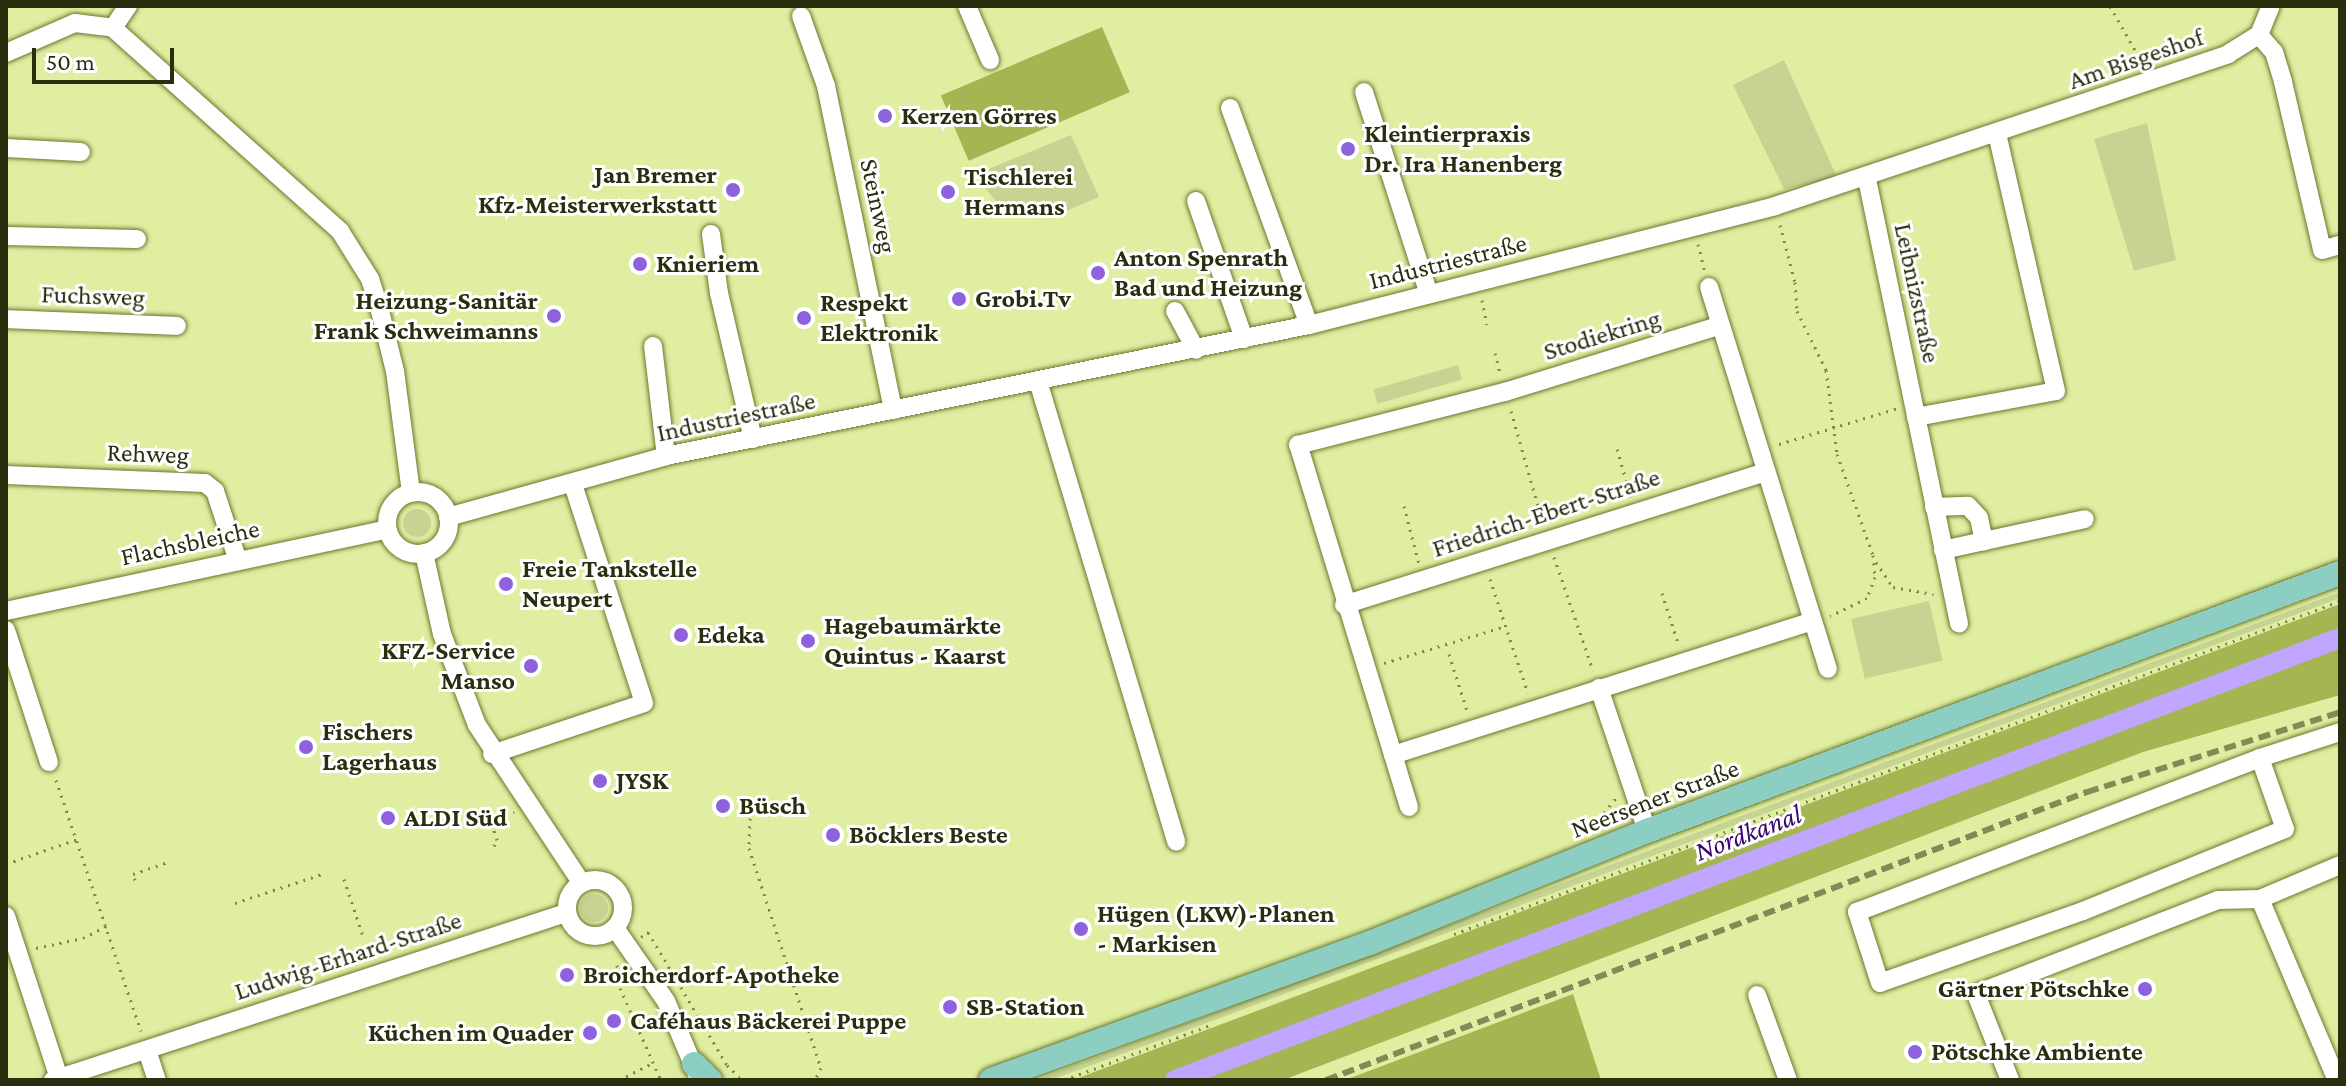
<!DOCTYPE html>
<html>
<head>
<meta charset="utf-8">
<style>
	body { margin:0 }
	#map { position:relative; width:2346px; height:1086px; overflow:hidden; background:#dfeea1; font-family:"Crimson Pro",serif }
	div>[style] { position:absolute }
	.green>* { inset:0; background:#c6d393; transform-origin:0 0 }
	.round { border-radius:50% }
	.forest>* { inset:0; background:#a5b552; transform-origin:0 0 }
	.canal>* { height:20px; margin:-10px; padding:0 10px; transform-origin:10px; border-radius:10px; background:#c0a6fe }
	.path>* { height:3px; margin-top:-1.5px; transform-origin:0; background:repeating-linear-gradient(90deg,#7e8853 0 2px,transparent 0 8px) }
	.roads { filter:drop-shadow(0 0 2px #6c772c) drop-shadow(0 0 2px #6c772c) }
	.minor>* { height:18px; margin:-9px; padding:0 9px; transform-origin:9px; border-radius:9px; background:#fff }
	.minor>.ring { margin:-9px; padding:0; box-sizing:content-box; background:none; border:18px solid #fff; border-radius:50% }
	.major>* { height:24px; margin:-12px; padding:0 12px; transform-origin:12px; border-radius:12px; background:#8ccec1 }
	.rail>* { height:6px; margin-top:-3px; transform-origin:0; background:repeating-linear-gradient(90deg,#818b56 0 12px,transparent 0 18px) }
	.dots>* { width:22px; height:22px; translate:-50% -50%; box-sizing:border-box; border:4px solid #fff; border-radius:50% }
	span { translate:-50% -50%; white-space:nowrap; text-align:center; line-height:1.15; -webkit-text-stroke:6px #fff; paint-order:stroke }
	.street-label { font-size:26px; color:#292e0f }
	.poi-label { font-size:26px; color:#292e0f; font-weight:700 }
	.left { translate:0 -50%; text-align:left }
	.right { translate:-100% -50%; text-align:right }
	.water-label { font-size:28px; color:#39046f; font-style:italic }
	.frame { position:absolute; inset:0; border:8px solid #292e0f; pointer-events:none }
	.scale { position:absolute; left:32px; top:48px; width:142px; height:36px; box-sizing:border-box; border:4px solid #292e0f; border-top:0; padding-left:10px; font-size:24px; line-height:28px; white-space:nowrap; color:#292e0f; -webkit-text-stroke:6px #fff; paint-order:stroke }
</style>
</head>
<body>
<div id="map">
	<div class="green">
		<div style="clip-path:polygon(1784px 60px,1837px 177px,1784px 189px,1733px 85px)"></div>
		<div style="clip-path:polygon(2147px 123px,2176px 260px,2134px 271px,2094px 139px)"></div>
		<div style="clip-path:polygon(1071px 135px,1099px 197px,1048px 219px,1035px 209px,1010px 218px,974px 175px)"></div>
		<div style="left:1458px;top:365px;width:15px;height:88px;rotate:74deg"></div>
		<div class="round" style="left:403px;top:509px;width:28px;height:28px"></div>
		<div style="clip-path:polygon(2340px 592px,2340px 598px,1223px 1017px,1051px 1080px,1035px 1080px)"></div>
		<div style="left:1929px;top:601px;width:61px;height:80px;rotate:77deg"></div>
		<div class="round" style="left:580px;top:894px;width:28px;height:28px"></div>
	</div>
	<div class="forest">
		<div style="left:1102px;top:27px;width:71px;height:175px;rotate:67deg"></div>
		<div style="clip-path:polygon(2340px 604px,2340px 695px,2143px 752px,1283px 1080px,1073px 1080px)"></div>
		<div style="clip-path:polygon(1573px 994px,1601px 1080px,1345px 1080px)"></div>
	</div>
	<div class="canal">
		<div style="left:1175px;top:1080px;width:1246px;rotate:-20.78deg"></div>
	</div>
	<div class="path">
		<div style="left:2110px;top:6px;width:67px;rotate:60.4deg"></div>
		<div style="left:1780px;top:225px;width:59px;rotate:75.3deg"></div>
		<div style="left:1795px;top:282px;width:29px;rotate:86deg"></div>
		<div style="left:1797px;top:311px;width:66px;rotate:63.8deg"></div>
		<div style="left:1826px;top:370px;width:85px;rotate:82.5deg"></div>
		<div style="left:1837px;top:454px;width:107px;rotate:70.4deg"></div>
		<div style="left:1873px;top:555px;width:22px;rotate:85deg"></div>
		<div style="left:1875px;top:577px;width:22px;rotate:111deg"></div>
		<div style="left:1867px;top:598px;width:41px;rotate:154.1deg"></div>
		<div style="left:1698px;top:244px;width:29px;rotate:76deg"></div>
		<div style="left:1482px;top:300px;width:25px;rotate:79deg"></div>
		<div style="left:1495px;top:353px;width:21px;rotate:76deg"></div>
		<div style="left:1511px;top:411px;width:116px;rotate:74.1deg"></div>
		<div style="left:1779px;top:444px;width:124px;rotate:-16.8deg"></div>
		<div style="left:1617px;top:449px;width:50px;rotate:73.7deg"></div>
		<div style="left:1404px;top:506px;width:60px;rotate:75.5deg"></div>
		<div style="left:1554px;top:557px;width:120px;rotate:71deg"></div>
		<div style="left:1876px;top:562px;width:30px;rotate:56deg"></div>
		<div style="left:1893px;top:587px;width:41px;rotate:9.9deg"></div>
		<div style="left:1490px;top:579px;width:120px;rotate:71.6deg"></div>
		<div style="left:1662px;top:593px;width:56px;rotate:72.2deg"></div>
		<div style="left:1449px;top:654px;width:63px;rotate:72.4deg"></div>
		<div style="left:1384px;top:663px;width:127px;rotate:-16.9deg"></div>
		<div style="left:56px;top:780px;width:265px;rotate:71.3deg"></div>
		<div style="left:750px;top:818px;width:30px;rotate:92deg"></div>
		<div style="left:749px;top:848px;width:231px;rotate:71.9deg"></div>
		<div style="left:821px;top:1068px;width:13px;rotate:117deg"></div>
		<div style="left:1600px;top:828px;width:9px;rotate:-96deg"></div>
		<div style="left:1599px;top:819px;width:27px;rotate:-51deg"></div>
		<div style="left:494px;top:846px;width:7px;rotate:-63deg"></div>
		<div style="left:497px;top:840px;width:20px;rotate:-108deg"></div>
		<div style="left:491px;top:821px;width:25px;rotate:-21deg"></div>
		<div style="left:6px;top:864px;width:75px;rotate:-19.4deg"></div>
		<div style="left:344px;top:879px;width:63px;rotate:71.6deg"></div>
		<div style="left:135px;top:880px;width:6px;rotate:-108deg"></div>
		<div style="left:133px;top:874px;width:39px;rotate:-19deg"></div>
		<div style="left:235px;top:903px;width:92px;rotate:-18.4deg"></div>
		<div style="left:1454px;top:934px;width:947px;rotate:-20.6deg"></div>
		<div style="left:641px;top:937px;width:9px;rotate:-36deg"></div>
		<div style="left:648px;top:932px;width:155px;rotate:59.3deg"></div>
		<div style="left:727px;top:1065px;width:21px;rotate:45deg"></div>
		<div style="left:36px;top:948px;width:48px;rotate:-12deg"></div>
		<div style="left:83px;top:938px;width:28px;rotate:-27deg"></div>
		<div style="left:617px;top:965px;width:23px;rotate:83deg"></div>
		<div style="left:620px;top:988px;width:101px;rotate:66deg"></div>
		<div style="left:619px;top:1080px;width:39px;rotate:-27deg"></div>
		<div style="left:1064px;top:1080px;width:156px;rotate:-20.6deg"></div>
	</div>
	<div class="roads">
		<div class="minor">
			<div style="left:967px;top:6px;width:59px;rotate:66.9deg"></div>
			<div style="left:801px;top:16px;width:74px;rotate:70.3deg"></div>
			<div style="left:826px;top:86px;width:331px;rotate:78.3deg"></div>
			<div style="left:113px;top:28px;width:27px;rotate:-56deg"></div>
			<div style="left:2259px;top:35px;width:23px;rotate:49deg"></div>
			<div style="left:2274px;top:52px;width:31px;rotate:73deg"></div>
			<div style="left:2283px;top:82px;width:172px;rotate:76.9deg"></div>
			<div style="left:2322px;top:250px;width:19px;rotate:-16deg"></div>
			<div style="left:6px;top:53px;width:75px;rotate:-23.5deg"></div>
			<div style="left:75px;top:23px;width:38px;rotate:7deg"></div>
			<div style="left:113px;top:28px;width:305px;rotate:41.8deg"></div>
			<div style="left:340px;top:231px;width:57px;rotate:58deg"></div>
			<div style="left:370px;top:279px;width:29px;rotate:72deg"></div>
			<div style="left:379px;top:307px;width:66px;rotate:76deg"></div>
			<div style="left:395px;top:371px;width:122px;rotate:82.5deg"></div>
			<div style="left:1364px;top:92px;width:212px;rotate:72.2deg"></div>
			<div style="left:1230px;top:108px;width:231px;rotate:70deg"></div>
			<div style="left:6px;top:148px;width:75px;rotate:3.1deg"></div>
			<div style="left:1867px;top:179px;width:454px;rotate:78.3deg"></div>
			<div style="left:1196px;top:201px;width:146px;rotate:70.8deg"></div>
			<div style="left:711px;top:234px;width:60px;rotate:82.3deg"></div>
			<div style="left:719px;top:293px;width:150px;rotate:76.9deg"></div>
			<div style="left:6px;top:236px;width:131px;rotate:1.3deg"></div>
			<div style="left:1709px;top:287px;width:400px;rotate:72.7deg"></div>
			<div style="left:1175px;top:311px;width:44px;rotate:61.7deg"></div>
			<div style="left:6px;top:319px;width:171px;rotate:2.3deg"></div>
			<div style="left:653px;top:346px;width:111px;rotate:83.3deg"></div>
			<div style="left:1038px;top:381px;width:481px;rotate:73.3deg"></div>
			<div style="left:1916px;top:417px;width:142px;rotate:-10.5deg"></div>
			<div style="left:2056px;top:391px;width:264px;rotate:-102.9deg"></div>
			<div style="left:6px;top:475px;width:199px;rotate:2.3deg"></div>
			<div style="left:205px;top:483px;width:13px;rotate:39deg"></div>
			<div style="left:215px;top:491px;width:71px;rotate:71.8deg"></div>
			<div class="ring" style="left:387px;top:492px;width:44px;height:44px"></div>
			<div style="left:1934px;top:507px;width:34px;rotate:-2deg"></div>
			<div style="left:1968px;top:506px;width:16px;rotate:47deg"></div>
			<div style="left:1979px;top:518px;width:24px;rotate:78deg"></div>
			<div style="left:448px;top:517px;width:226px;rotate:-15.6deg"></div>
			<div style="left:666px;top:456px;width:656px;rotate:-11.52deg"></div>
			<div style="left:1309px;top:325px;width:481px;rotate:-14.3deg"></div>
			<div style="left:1775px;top:206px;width:478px;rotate:-18.5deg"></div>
			<div style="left:2228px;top:54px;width:36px;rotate:-32deg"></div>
			<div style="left:2259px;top:35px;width:31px;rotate:-68deg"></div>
			<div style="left:1943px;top:550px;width:145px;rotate:-12.3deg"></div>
			<div style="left:424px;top:553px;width:83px;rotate:77.5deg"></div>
			<div style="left:442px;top:634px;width:97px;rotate:69deg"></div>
			<div style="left:477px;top:725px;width:188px;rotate:56.5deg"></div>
			<div style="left:1344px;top:605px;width:442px;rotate:-17.5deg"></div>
			<div style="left:6px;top:611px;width:390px;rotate:-12.1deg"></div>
			<div style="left:6px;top:630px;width:139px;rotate:72deg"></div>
			<div style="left:1599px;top:688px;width:151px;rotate:71.4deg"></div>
			<div style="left:492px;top:754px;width:160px;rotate:-18.5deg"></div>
			<div style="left:644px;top:703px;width:229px;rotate:-108deg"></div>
			<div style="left:1393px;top:755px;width:440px;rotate:-17.7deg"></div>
			<div style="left:2260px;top:758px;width:75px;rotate:70.6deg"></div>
			<div style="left:2285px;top:829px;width:218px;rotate:157.9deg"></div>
			<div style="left:2083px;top:911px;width:215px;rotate:160.5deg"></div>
			<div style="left:1880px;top:983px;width:75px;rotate:-107.9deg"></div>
			<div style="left:1857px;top:912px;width:431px;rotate:-20.9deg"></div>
			<div style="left:2260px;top:758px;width:84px;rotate:-18deg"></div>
			<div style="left:1409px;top:807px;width:379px;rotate:-107deg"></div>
			<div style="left:1298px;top:445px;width:214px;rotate:-14.4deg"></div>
			<div style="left:1505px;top:392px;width:223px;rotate:-17.2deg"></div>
			<div class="ring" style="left:567px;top:880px;width:38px;height:38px"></div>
			<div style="left:2260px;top:899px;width:197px;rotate:67deg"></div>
			<div style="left:6px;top:916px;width:170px;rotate:71.9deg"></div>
			<div style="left:615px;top:928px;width:89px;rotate:55.1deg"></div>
			<div style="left:666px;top:1001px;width:79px;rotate:67deg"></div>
			<div style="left:1757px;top:995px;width:90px;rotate:70deg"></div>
			<div style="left:147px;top:1050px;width:32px;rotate:72deg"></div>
			<div style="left:53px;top:1080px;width:539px;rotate:-18.03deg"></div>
			<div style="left:2010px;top:1080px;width:92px;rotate:-111.6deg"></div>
			<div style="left:1976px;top:994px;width:260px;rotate:-21.2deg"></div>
			<div style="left:2218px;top:900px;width:42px;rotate:-1.4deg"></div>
			<div style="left:2260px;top:899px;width:87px;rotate:-23deg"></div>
		</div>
		<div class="major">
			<div style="left:694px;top:1064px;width:23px;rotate:45deg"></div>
			<div style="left:991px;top:1080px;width:403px;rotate:-19.9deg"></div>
			<div style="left:1370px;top:943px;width:299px;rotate:-22deg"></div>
			<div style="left:1647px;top:831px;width:739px;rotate:-20.42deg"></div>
		</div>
	</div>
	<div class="rail">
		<div style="left:1326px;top:1080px;width:814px;rotate:-20.73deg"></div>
		<div style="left:2087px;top:792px;width:265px;rotate:-17.5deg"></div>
	</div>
	<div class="dots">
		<div style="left:885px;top:116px;background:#8e62dc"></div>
		<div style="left:1348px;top:149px;background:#8e62dc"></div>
		<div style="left:733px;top:190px;background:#8e62dc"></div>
		<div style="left:948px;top:192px;background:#8e62dc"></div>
		<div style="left:640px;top:264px;background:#8e62dc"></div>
		<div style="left:1098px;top:273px;background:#8e62dc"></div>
		<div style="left:959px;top:299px;background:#8e62dc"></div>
		<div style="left:554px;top:316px;background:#8e62dc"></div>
		<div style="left:804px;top:318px;background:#8e62dc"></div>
		<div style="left:506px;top:584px;background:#8e62dc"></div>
		<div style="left:681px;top:635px;background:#8e62dc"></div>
		<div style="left:808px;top:641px;background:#8e62dc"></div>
		<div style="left:531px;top:666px;background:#8e62dc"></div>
		<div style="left:306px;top:747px;background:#8e62dc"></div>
		<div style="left:600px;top:781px;background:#8e62dc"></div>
		<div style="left:723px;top:806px;background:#8e62dc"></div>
		<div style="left:388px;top:818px;background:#8e62dc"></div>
		<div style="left:833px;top:835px;background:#8e62dc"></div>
		<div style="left:1081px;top:929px;background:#8e62dc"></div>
		<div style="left:567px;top:975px;background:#8e62dc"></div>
		<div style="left:2145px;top:989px;background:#8e62dc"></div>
		<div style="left:950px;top:1007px;background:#8e62dc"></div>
		<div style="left:614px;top:1021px;background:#8e62dc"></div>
		<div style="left:590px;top:1033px;background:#8e62dc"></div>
		<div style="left:1915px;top:1052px;background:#8e62dc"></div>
	</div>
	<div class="street-label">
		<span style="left:2136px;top:59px;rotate:-19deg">Am Bisgeshof</span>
		<span style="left:878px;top:206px;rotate:78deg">Steinweg</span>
		<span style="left:1448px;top:262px;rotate:-14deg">Industriestraße</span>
		<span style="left:1917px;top:293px;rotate:78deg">Leibnizstraße</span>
		<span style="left:93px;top:296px;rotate:2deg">Fuchsweg</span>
		<span style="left:1602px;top:335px;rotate:-17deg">Stodiekring</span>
		<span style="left:736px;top:417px;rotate:-12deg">Industriestraße</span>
		<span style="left:148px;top:454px;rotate:2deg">Rehweg</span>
		<span style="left:1546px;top:513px;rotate:-18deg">Friedrich-Ebert-Straße</span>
		<span style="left:190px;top:543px;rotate:-12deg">Flachsbleiche</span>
		<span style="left:1655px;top:799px;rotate:-21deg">Neersener Straße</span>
		<span style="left:348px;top:956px;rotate:-18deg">Ludwig-Erhard-Straße</span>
	</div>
	<div class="poi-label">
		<span class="left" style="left:901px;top:116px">Kerzen Görres</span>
		<span class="left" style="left:1364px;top:149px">Kleintierpraxis<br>Dr. Ira Hanenberg</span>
		<span class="right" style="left:717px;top:190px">Jan Bremer<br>Kfz-Meisterwerkstatt</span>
		<span class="left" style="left:964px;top:192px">Tischlerei<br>Hermans</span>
		<span class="left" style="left:1114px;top:273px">Anton Spenrath<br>Bad und Heizung</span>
		<span class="left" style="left:656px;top:264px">Knieriem</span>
		<span class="left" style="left:975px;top:299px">Grobi.Tv</span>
		<span class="right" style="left:538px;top:316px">Heizung-Sanitär<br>Frank Schweimanns</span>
		<span class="left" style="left:820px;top:318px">Respekt<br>Elektronik</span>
		<span class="left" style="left:522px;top:584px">Freie Tankstelle<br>Neupert</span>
		<span class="left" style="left:824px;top:641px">Hagebaumärkte<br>Quintus - Kaarst</span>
		<span class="left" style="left:697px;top:635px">Edeka</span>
		<span class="right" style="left:515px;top:666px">KFZ-Service<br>Manso</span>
		<span class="left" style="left:322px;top:747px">Fischers<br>Lagerhaus</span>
		<span class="left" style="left:616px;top:781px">JYSK</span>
		<span class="left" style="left:739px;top:806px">Büsch</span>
		<span class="left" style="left:404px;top:818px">ALDI Süd</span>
		<span class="left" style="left:849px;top:835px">Böcklers Beste</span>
		<span class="left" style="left:1097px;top:929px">Hügen (LKW)-Planen<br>- Markisen</span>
		<span class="left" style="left:583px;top:975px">Broicherdorf-Apotheke</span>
		<span class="right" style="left:2129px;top:989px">Gärtner Pötschke</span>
		<span class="left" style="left:966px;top:1007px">SB-Station</span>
		<span class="left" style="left:630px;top:1021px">Caféhaus Bäckerei Puppe</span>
		<span class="right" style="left:574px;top:1033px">Küchen im Quader</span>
		<span class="left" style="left:1931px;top:1052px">Pötschke Ambiente</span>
	</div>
	<div class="water-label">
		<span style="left:1748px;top:833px;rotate:-21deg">Nordkanal</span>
	</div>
	<div class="frame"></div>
	<div class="scale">50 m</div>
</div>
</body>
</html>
